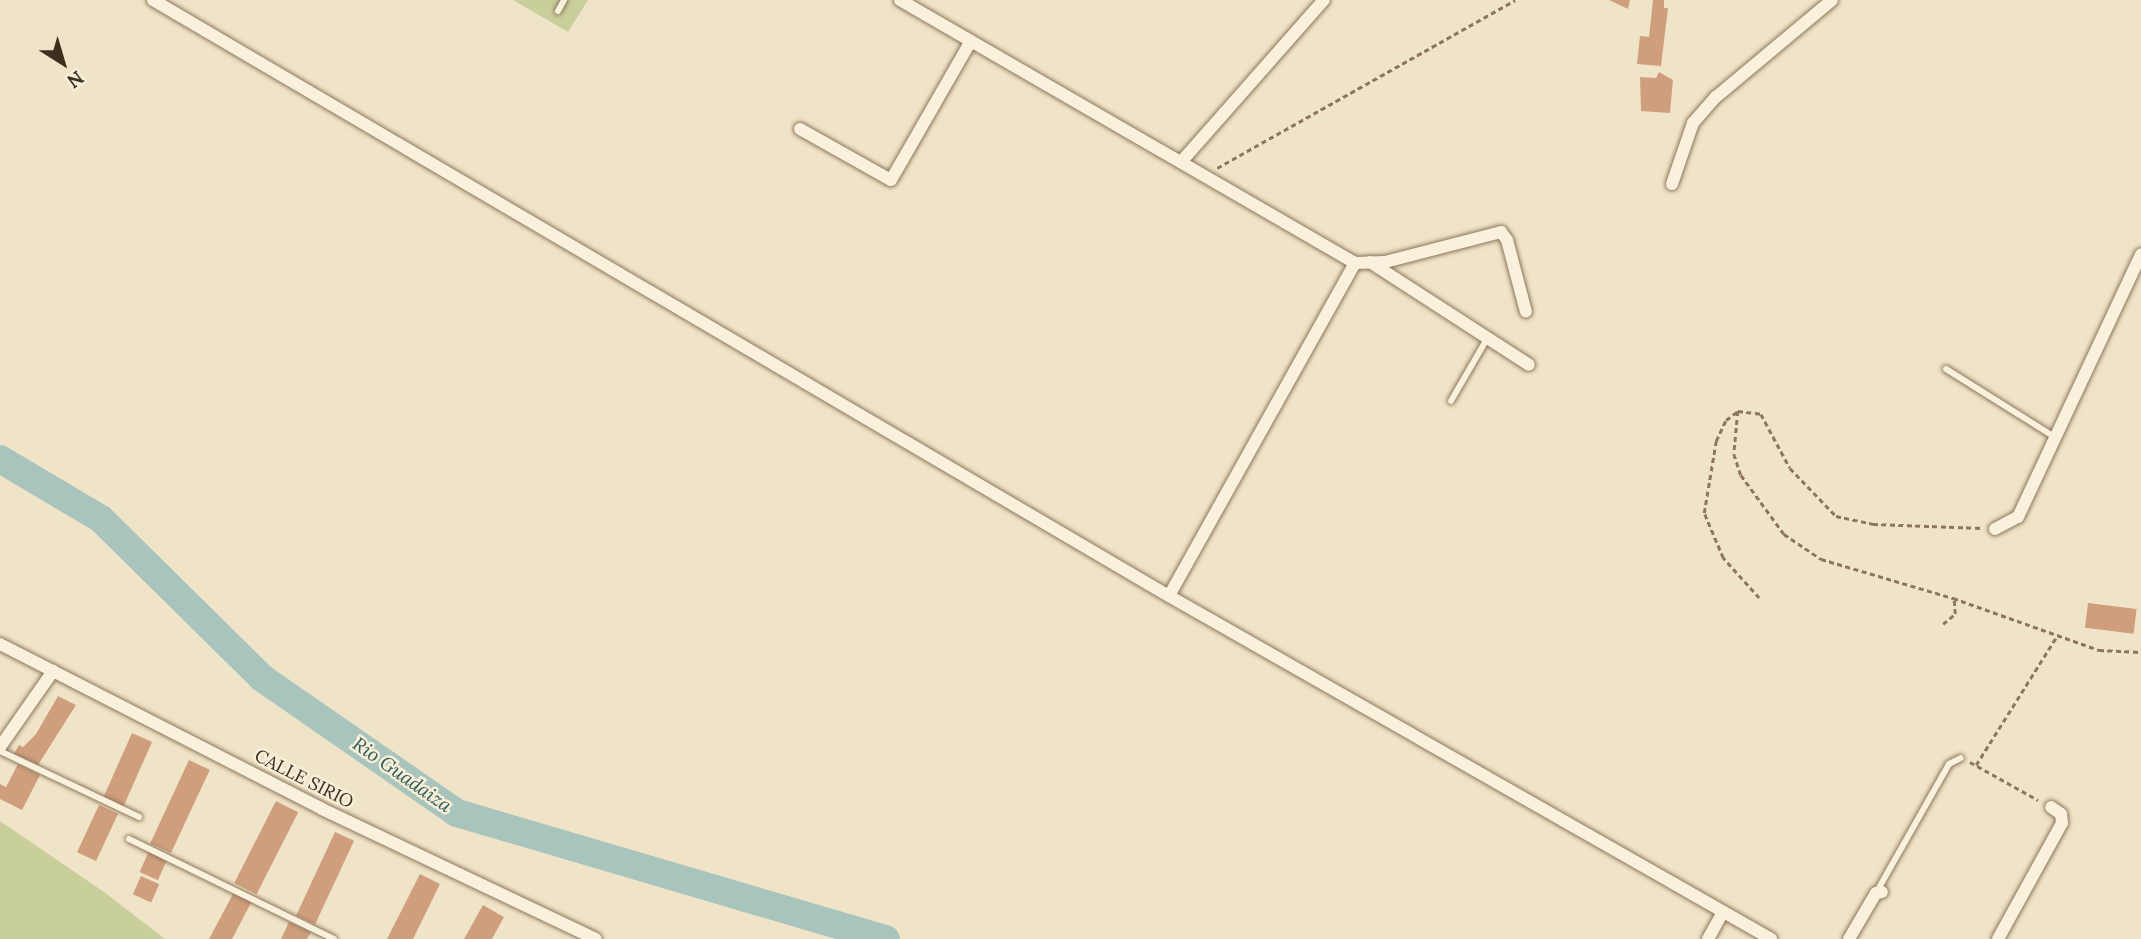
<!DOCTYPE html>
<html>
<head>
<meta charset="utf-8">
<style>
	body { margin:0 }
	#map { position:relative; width:2141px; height:939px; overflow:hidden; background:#f0e4c8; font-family:Lora,serif }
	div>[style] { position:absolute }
	.green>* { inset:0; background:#c9cf9b }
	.river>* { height:28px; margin:-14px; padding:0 14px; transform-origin:14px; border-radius:14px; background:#a9c4bc }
	.building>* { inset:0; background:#cf9f7d; transform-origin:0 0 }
	.path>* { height:2.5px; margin-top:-1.25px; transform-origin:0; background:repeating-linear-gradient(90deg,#8d765c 0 5px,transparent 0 8.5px) }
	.roads { filter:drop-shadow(0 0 2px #8d765c) drop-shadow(0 0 2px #8d765c) }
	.lane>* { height:6px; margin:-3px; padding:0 3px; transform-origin:3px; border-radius:3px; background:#faf1dc }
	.street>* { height:12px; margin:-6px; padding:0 6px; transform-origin:6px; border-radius:6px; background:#faf1dc }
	span { translate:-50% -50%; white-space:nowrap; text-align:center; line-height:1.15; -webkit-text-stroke:5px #f7eed8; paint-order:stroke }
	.street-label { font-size:18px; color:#3d2e20 }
	.water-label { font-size:19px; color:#2f5d5a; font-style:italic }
	.north { position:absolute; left:28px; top:28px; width:70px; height:70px; -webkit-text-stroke:5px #f7eed8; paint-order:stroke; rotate:143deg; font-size:19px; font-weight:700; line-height:28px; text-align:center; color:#3d2e20 }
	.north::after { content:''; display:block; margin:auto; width:24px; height:32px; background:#3d2e20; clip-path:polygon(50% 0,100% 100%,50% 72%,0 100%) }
</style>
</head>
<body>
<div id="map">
	<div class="green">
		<div style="clip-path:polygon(513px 0,588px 0,568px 32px)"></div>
		<div style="clip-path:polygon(0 821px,104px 892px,165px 939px,0 939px)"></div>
	</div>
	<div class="river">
		<div style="left:0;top:459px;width:117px;rotate:30.7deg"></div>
		<div style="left:101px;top:519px;width:226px;rotate:44.6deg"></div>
		<div style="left:262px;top:678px;width:237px;rotate:34.7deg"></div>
		<div style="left:457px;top:813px;width:447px;rotate:16.4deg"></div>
	</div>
	<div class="building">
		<div style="clip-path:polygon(1609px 0,1630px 0,1628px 9px)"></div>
		<div style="clip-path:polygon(1653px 0,1664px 0,1664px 8px,1668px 8px,1661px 66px,1637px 64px,1640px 36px,1649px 37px)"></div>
		<div style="clip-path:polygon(1659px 72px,1673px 80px,1670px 113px,1641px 111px,1640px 77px,1656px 78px)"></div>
		<div style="left:2088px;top:603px;width:49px;height:25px;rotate:7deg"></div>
		<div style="clip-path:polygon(58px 696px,76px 705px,38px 765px,14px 754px,19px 745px,23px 747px,36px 734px)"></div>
		<div style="left:132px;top:733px;width:22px;height:70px;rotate:24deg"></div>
		<div style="left:189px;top:760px;width:23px;height:92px;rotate:25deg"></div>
		<div style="clip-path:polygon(18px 764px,40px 775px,22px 810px,0 799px,0 784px,6px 787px)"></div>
		<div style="left:276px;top:801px;width:25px;height:92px;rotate:27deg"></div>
		<div style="left:99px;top:805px;width:21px;height:52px;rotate:25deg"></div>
		<div style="left:335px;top:832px;width:21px;height:92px;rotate:25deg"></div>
		<div style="left:149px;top:851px;width:20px;height:23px;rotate:24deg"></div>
		<div style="clip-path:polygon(420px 874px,440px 884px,413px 939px,387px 939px)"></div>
		<div style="left:141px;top:876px;width:20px;height:20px;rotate:24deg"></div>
		<div style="clip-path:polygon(234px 892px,252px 901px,232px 939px,209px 939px)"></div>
		<div style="clip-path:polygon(483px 905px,504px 917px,492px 939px,464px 939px)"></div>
		<div style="clip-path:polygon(289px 922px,311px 932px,307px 939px,281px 939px)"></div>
	</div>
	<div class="path">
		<div style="left:1217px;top:168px;width:342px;rotate:-29.4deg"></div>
		<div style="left:1738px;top:411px;width:43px;rotate:95.3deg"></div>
		<div style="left:1734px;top:454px;width:22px;rotate:72deg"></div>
		<div style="left:1741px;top:475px;width:73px;rotate:53.9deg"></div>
		<div style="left:1784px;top:534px;width:45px;rotate:34deg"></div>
		<div style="left:1821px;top:559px;width:138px;rotate:16.5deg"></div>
		<div style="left:1953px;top:598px;width:155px;rotate:19.6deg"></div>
		<div style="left:2099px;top:650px;width:42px;rotate:2.7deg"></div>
		<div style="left:1759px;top:598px;width:54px;rotate:-132deg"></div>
		<div style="left:1723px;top:558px;width:49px;rotate:-112.9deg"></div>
		<div style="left:1704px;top:513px;width:73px;rotate:-80.5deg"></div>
		<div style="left:1716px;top:441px;width:23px;rotate:-65deg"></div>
		<div style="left:1726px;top:420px;width:15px;rotate:-37deg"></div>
		<div style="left:1738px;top:411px;width:23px;rotate:7deg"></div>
		<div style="left:1761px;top:414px;width:61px;rotate:61.8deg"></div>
		<div style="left:1790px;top:468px;width:66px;rotate:46.2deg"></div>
		<div style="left:1836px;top:516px;width:38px;rotate:12deg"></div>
		<div style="left:1873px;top:524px;width:110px;rotate:2.1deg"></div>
		<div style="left:1943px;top:624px;width:16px;rotate:-40deg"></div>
		<div style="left:1955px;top:614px;width:15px;rotate:-94deg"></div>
		<div style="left:1970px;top:762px;width:78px;rotate:29.2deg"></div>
		<div style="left:1976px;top:765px;width:152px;rotate:-57.9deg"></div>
	</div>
	<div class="roads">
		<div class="lane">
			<div style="left:558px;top:11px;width:13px;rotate:-61deg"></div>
			<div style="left:1946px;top:369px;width:128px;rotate:32deg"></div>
			<div style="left:1451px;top:401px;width:72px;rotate:-59.9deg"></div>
			<div style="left:0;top:751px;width:154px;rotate:25.4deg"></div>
			<div style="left:129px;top:839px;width:228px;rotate:26deg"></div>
			<div style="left:1876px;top:893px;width:148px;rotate:-60.5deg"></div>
			<div style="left:1949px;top:764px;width:13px;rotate:-27deg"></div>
		</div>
		<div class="street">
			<div style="left:153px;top:0;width:1178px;rotate:30.4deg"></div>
			<div style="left:1169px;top:596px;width:693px;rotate:29.67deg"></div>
			<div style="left:900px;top:0;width:526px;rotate:30.03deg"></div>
			<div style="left:1355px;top:263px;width:381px;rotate:119.2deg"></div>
			<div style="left:800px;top:129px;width:104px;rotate:29.3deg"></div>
			<div style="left:891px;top:180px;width:160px;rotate:-60.1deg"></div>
			<div style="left:1181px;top:162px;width:216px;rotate:-48.6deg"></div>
			<div style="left:1672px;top:184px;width:65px;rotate:-71deg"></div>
			<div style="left:1693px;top:123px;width:35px;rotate:-49deg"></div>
			<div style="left:1716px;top:97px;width:151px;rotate:-39.9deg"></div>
			<div style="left:1370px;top:262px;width:189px;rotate:32.9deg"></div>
			<div style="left:1355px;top:263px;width:30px;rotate:-2deg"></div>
			<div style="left:1385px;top:262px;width:120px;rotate:-14.5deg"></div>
			<div style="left:1501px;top:232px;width:10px;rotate:53deg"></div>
			<div style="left:1507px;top:240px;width:74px;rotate:75.2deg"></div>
			<div style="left:1995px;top:529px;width:26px;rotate:-28deg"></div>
			<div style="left:2018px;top:517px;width:290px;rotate:-64.9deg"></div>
			<div style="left:0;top:644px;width:362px;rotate:27.1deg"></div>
			<div style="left:322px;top:809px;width:303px;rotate:25.4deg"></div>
			<div style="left:0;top:747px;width:93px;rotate:-55.1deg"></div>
			<div style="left:1708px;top:939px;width:31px;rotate:-61deg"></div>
			<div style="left:1849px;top:939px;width:53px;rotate:-59.6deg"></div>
			<div style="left:1876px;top:893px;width:6px;rotate:-9deg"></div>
			<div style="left:1998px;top:939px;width:132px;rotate:-61.1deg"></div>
			<div style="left:2062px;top:823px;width:9px;rotate:-96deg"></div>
			<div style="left:2061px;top:814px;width:12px;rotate:-145deg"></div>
		</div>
	</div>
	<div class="street-label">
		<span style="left:304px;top:779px;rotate:27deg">CALLE SIRIO</span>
	</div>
	<div class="water-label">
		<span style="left:402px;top:775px;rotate:35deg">Rio Guadaiza</span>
	</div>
	<div class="north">N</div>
</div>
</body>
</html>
